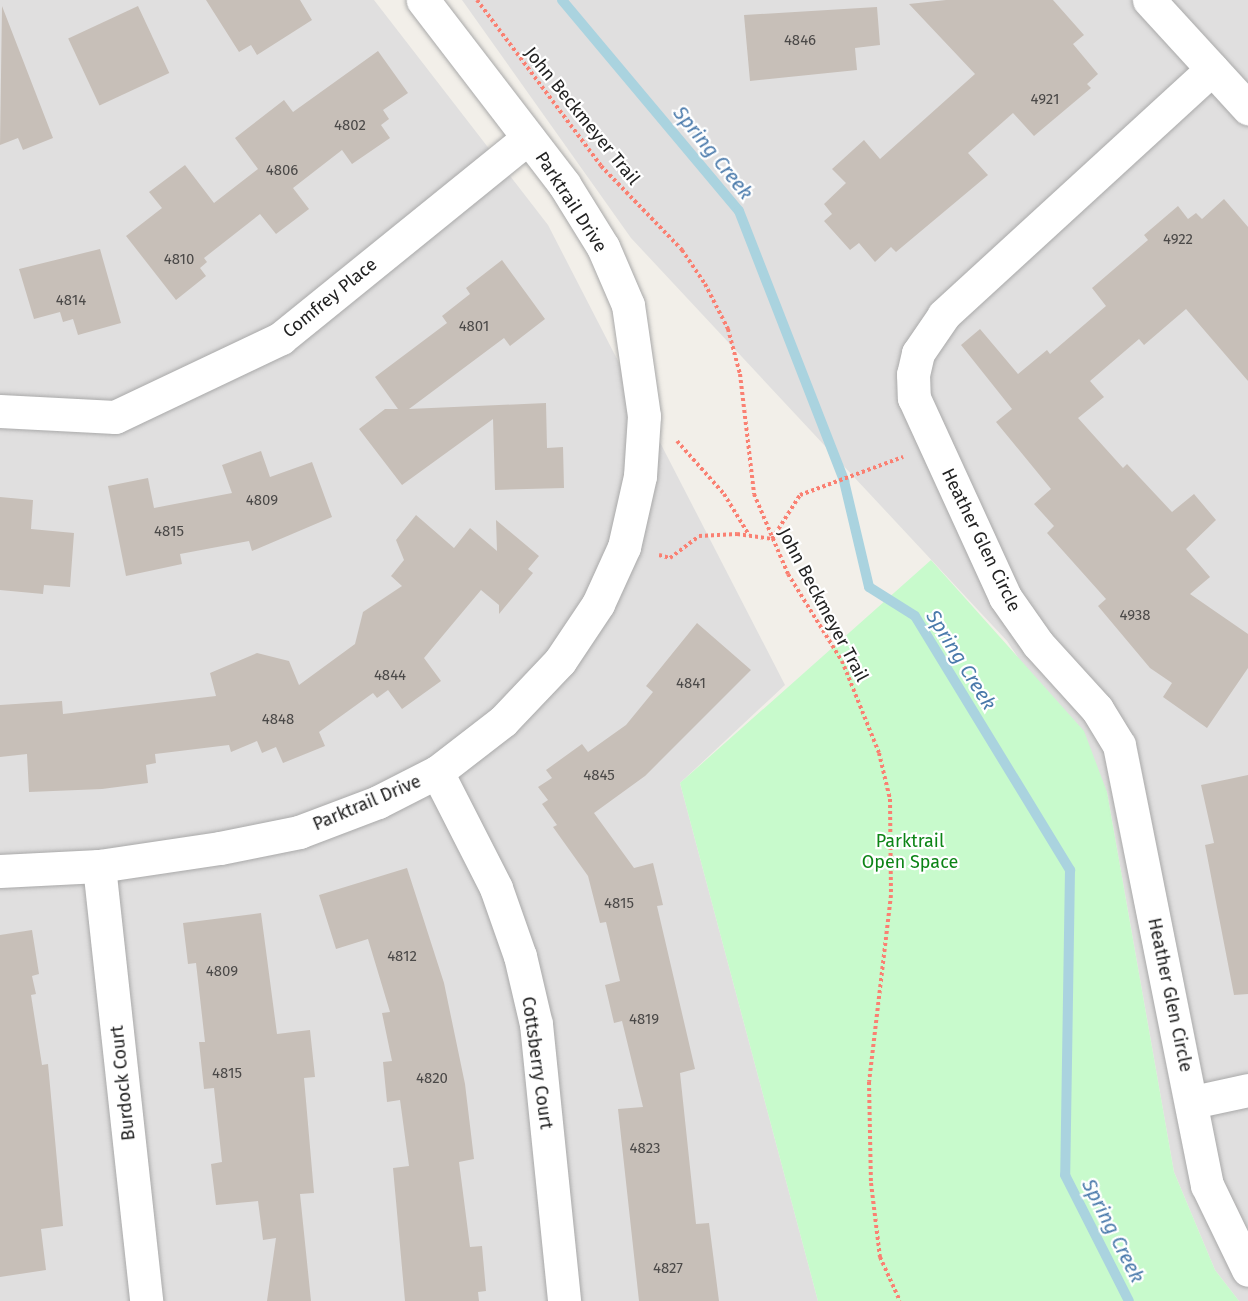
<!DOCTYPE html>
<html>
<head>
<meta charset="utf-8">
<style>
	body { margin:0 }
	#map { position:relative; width:1248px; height:1301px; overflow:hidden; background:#f2efe9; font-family:"Fira Sans",sans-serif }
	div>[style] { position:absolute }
	.residential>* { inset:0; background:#e0dfdf }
	.park>* { inset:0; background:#c8facc }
	.stream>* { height:10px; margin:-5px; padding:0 5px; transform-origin:5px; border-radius:5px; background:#aad3df }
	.building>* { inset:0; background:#c7bfb8; transform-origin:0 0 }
	.path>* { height:4px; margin-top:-2px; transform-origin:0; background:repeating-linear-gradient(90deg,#fa8072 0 3px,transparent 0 6px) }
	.roads { filter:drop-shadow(0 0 2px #a9a9a9) drop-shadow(0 0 2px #a9a9a9) }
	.minor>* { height:33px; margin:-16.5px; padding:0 16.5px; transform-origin:16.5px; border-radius:16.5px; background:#fff }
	span { translate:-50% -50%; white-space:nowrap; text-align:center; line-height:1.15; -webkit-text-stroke:4.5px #fff; paint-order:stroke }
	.number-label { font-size:15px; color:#4b4948 }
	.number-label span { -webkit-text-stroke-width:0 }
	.street-label { font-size:18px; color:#222 }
	.park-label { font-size:18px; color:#0c8416 }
	.water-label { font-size:20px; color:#4a7aab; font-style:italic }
</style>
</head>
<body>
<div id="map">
	<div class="residential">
		<div style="clip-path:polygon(0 0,374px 0,548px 225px,785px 685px,680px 783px,818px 1301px,0 1301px)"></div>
		<div style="clip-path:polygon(462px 0,1248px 0,1248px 1301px,1239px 1301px,1215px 1270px,1174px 1172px,1107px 792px,1007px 641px,631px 238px)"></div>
	</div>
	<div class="park">
		<div style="clip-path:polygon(931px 560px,1084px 731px,1107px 792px,1174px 1172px,1215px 1270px,1239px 1301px,818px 1301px,680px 783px)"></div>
	</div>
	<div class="stream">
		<div style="left:562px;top:0;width:275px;rotate:50deg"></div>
		<div style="left:739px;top:211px;width:290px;rotate:68.7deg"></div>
		<div style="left:844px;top:481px;width:109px;rotate:76.7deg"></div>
		<div style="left:869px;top:587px;width:54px;rotate:32.2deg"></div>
		<div style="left:915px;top:616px;width:298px;rotate:58.6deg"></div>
		<div style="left:1070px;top:870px;width:305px;rotate:90.9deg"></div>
		<div style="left:1065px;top:1175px;width:141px;rotate:63.1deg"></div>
	</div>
	<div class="building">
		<div style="clip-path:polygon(206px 0,300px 0,312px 20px,257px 55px,251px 45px,239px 52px)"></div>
		<div style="clip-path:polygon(946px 0,1053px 0,1084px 35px,1073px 44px,1098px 74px,1087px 84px,1091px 88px,1034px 136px,1013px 113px,968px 153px,988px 175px,896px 252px,891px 247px,875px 262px,859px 243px,850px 250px,824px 221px,832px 214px,824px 204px,846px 183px,832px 169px,864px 140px,880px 159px,975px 74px,909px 4px)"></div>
		<div style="clip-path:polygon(2px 6px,53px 138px,23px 150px,18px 138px,0 145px)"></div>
		<div style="left:138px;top:6px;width:74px;height:77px;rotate:65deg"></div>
		<div style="clip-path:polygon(877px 7px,880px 45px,855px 48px,857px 70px,750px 81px,744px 15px)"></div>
		<div style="clip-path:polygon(378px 51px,408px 93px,383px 110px,389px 119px,381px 125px,390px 138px,352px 164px,342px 150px,293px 188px,309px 209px,276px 234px,260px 214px,204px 258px,207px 262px,200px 268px,206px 276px,176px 300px,126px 236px,162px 208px,149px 192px,185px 165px,214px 203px,258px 169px,235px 138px,284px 100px,293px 112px)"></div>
		<div style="clip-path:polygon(1224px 199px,1248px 227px,1248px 381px,1186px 309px,1144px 345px,1139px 339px,1090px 381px,1104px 397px,1078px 418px,1123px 468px,1127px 464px,1172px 512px,1194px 494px,1216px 520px,1186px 549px,1210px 577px,1190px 594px,1248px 634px,1248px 668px,1207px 728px,1163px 697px,1172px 683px,1150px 668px,1098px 606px,1106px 599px,1047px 533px,1054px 526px,1034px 504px,1051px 489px,996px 422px,1012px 409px,961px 345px,980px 329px,1018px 374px,1047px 350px,1050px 354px,1106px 306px,1092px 288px,1148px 240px,1144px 235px,1178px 206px,1188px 219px,1196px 213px,1202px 219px)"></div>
		<div style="clip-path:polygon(100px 249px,121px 323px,78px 335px,73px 319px,63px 322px,60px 312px,34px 319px,19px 269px)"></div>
		<div style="clip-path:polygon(502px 260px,545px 319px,510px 346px,504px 338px,409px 409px,546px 403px,547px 448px,563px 447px,564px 488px,495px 490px,493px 419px,402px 485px,359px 429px,385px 409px,398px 409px,375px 377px,447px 323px,442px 316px,470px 294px,466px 288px)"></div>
		<div style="clip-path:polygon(261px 451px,270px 477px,312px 462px,332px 517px,252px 551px,249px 541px,180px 554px,182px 564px,126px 576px,108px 486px,148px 478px,154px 508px,232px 493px,222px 465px)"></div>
		<div style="clip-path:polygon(0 497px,33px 500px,31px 529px,74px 533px,70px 587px,44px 585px,43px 594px,0 590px)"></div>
		<div style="clip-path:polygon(416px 515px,454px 548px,470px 528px,497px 551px,496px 520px,539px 556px,528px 569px,533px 573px,499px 614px,499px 605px,481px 590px,424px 658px,441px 681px,402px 709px,388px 690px,377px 698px,373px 693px,319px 732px,325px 746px,283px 763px,276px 747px,262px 753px,257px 741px,231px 752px,229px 745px,155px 754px,156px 763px,146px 765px,148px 783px,102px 789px,29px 792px,27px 754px,0 757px,0 705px,62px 701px,63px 714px,216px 696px,210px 673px,257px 653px,289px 661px,299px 685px,355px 644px,363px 612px,402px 586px,391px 576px,404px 560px,396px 540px)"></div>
		<div style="clip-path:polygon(697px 623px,751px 670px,645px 776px,594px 813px,634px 868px,653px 863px,663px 905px,657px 906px,695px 1069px,680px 1073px,696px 1224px,709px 1223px,719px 1301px,639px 1301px,618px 1109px,643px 1107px,622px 1021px,614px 1023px,605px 985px,620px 981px,606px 922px,600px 923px,588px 876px,553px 827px,557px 825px,542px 804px,548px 800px,538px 787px,552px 778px,546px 770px,582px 744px,588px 752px,626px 725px,653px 692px,646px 686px)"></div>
		<div style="clip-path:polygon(1248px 775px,1248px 994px,1234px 995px,1205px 845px,1214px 843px,1201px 785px)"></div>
		<div style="clip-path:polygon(407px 868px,444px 983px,465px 1084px,474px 1159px,459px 1162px,470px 1247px,482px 1246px,486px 1291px,478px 1292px,479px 1301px,405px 1301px,393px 1168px,409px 1166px,400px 1100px,387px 1102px,383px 1062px,392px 1061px,382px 1013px,390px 1012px,368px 939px,336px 949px,319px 895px)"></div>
		<div style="clip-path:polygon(261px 913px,277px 1034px,310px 1030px,315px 1077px,304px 1078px,314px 1193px,300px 1194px,311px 1301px,267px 1301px,276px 1238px,263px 1240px,258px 1201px,216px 1205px,211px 1164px,222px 1162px,214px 1088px,204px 1089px,199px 1042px,205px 1042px,196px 963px,188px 964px,183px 923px)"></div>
		<div style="clip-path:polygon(32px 930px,39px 974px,32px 976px,36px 994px,31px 995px,42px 1065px,48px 1064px,63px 1226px,41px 1229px,46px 1270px,0 1277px,0 935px)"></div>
	</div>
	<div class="path">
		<div style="left:477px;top:0;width:207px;rotate:53.2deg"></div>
		<div style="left:601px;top:166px;width:117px;rotate:46deg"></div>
		<div style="left:682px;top:250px;width:41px;rotate:55.9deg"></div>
		<div style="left:705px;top:284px;width:51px;rotate:62.9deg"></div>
		<div style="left:728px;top:329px;width:47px;rotate:75.1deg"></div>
		<div style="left:740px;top:374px;width:121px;rotate:83.3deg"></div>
		<div style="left:754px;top:494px;width:87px;rotate:67deg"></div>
		<div style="left:788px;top:574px;width:102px;rotate:58.2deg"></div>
		<div style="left:842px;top:661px;width:99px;rotate:68.1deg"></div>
		<div style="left:879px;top:753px;width:47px;rotate:76.6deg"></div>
		<div style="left:890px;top:799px;width:96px;rotate:89.4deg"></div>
		<div style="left:891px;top:895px;width:188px;rotate:96.7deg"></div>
		<div style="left:869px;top:1082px;width:101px;rotate:88.9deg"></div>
		<div style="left:871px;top:1183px;width:75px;rotate:83.1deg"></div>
		<div style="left:880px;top:1257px;width:48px;rotate:65.6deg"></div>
		<div style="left:677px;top:441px;width:71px;rotate:48.4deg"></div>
		<div style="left:724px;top:494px;width:48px;rotate:58.6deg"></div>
		<div style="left:659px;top:555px;width:11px;rotate:15deg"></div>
		<div style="left:670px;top:558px;width:36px;rotate:-37deg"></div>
		<div style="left:699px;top:536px;width:38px;rotate:-3deg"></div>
		<div style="left:737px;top:534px;width:35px;rotate:8deg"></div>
		<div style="left:772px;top:539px;width:52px;rotate:-57.5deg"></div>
		<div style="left:800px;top:495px;width:110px;rotate:-20.3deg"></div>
	</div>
	<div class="roads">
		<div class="minor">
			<div style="left:1149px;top:0;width:147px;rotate:47.5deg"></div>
			<div style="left:1212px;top:69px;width:364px;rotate:137.5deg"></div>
			<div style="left:944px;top:315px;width:46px;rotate:124.4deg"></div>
			<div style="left:918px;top:353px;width:22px;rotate:103deg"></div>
			<div style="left:913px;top:374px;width:24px;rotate:88deg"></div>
			<div style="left:914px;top:398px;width:219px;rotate:65.4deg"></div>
			<div style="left:1005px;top:597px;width:57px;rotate:54.9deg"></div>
			<div style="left:1038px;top:644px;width:88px;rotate:47.8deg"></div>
			<div style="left:1097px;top:709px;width:42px;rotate:58.6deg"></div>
			<div style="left:1119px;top:745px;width:449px;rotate:78.7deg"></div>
			<div style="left:1207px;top:1185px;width:94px;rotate:64.2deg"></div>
			<div style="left:0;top:411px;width:115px;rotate:3deg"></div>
			<div style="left:115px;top:417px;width:184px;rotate:-25.4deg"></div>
			<div style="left:281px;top:338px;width:318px;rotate:-39deg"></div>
			<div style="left:437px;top:772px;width:130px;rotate:63deg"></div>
			<div style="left:496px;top:888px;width:72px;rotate:70.6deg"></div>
			<div style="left:520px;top:956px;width:70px;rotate:76.8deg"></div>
			<div style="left:536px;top:1024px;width:278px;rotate:84.2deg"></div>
			<div style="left:99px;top:866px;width:438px;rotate:83.8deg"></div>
			<div style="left:0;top:871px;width:99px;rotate:-2.9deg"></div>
			<div style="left:99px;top:866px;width:122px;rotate:-8.5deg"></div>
			<div style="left:220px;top:848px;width:81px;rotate:-11.4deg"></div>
			<div style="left:299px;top:832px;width:85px;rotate:-20.8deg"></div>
			<div style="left:378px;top:802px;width:66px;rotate:-27deg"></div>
			<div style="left:437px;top:772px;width:83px;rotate:-37.7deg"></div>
			<div style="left:503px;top:721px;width:83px;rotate:-46.5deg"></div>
			<div style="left:560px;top:661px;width:69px;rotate:-56.3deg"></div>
			<div style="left:598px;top:604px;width:63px;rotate:-65.5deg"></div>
			<div style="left:624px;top:547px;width:73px;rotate:-77.3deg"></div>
			<div style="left:640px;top:476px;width:60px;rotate:-86.2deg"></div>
			<div style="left:644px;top:416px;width:112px;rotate:-98.2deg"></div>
			<div style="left:628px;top:305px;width:63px;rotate:-113.3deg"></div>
			<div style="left:603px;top:247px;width:74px;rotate:-121.8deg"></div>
			<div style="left:564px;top:184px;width:232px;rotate:-127.5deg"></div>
			<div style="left:1193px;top:1102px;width:56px;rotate:-12.3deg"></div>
		</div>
	</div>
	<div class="number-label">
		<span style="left:800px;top:41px">4846</span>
		<span style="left:1045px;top:100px">4921</span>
		<span style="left:350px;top:126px">4802</span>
		<span style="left:282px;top:171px">4806</span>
		<span style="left:1178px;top:240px">4922</span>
		<span style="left:179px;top:260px">4810</span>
		<span style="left:71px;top:301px">4814</span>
		<span style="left:474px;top:327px">4801</span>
		<span style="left:262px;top:501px">4809</span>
		<span style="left:169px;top:532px">4815</span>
		<span style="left:1135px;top:616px">4938</span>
		<span style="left:390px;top:676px">4844</span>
		<span style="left:691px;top:684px">4841</span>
		<span style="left:278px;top:720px">4848</span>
		<span style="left:599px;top:776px">4845</span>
		<span style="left:619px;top:904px">4815</span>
		<span style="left:402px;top:957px">4812</span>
		<span style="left:222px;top:972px">4809</span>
		<span style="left:644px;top:1020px">4819</span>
		<span style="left:227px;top:1074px">4815</span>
		<span style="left:432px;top:1079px">4820</span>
		<span style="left:645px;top:1149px">4823</span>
		<span style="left:668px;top:1269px">4827</span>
	</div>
	<div class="street-label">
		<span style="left:582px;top:116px;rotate:51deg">John Beckmeyer Trail</span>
		<span style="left:571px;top:202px;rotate:57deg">Parktrail Drive</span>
		<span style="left:330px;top:298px;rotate:-39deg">Comfrey Place</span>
		<span style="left:981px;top:540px;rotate:64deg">Heather Glen Circle</span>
		<span style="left:823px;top:605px;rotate:62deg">John Beckmeyer Trail</span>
		<span style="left:367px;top:803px;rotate:-23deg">Parktrail Drive</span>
		<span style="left:1170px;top:995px;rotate:78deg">Heather Glen Circle</span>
		<span style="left:537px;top:1063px;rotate:82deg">Cottsberry Court</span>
		<span style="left:123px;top:1083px;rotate:-96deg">Burdock Court</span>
	</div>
	<div class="park-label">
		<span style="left:910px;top:852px">Parktrail<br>Open Space</span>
	</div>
	<div class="water-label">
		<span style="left:713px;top:153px;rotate:51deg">Spring Creek</span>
		<span style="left:961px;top:660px;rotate:58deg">Spring Creek</span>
		<span style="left:1113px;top:1231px;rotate:63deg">Spring Creek</span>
	</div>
</div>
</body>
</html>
